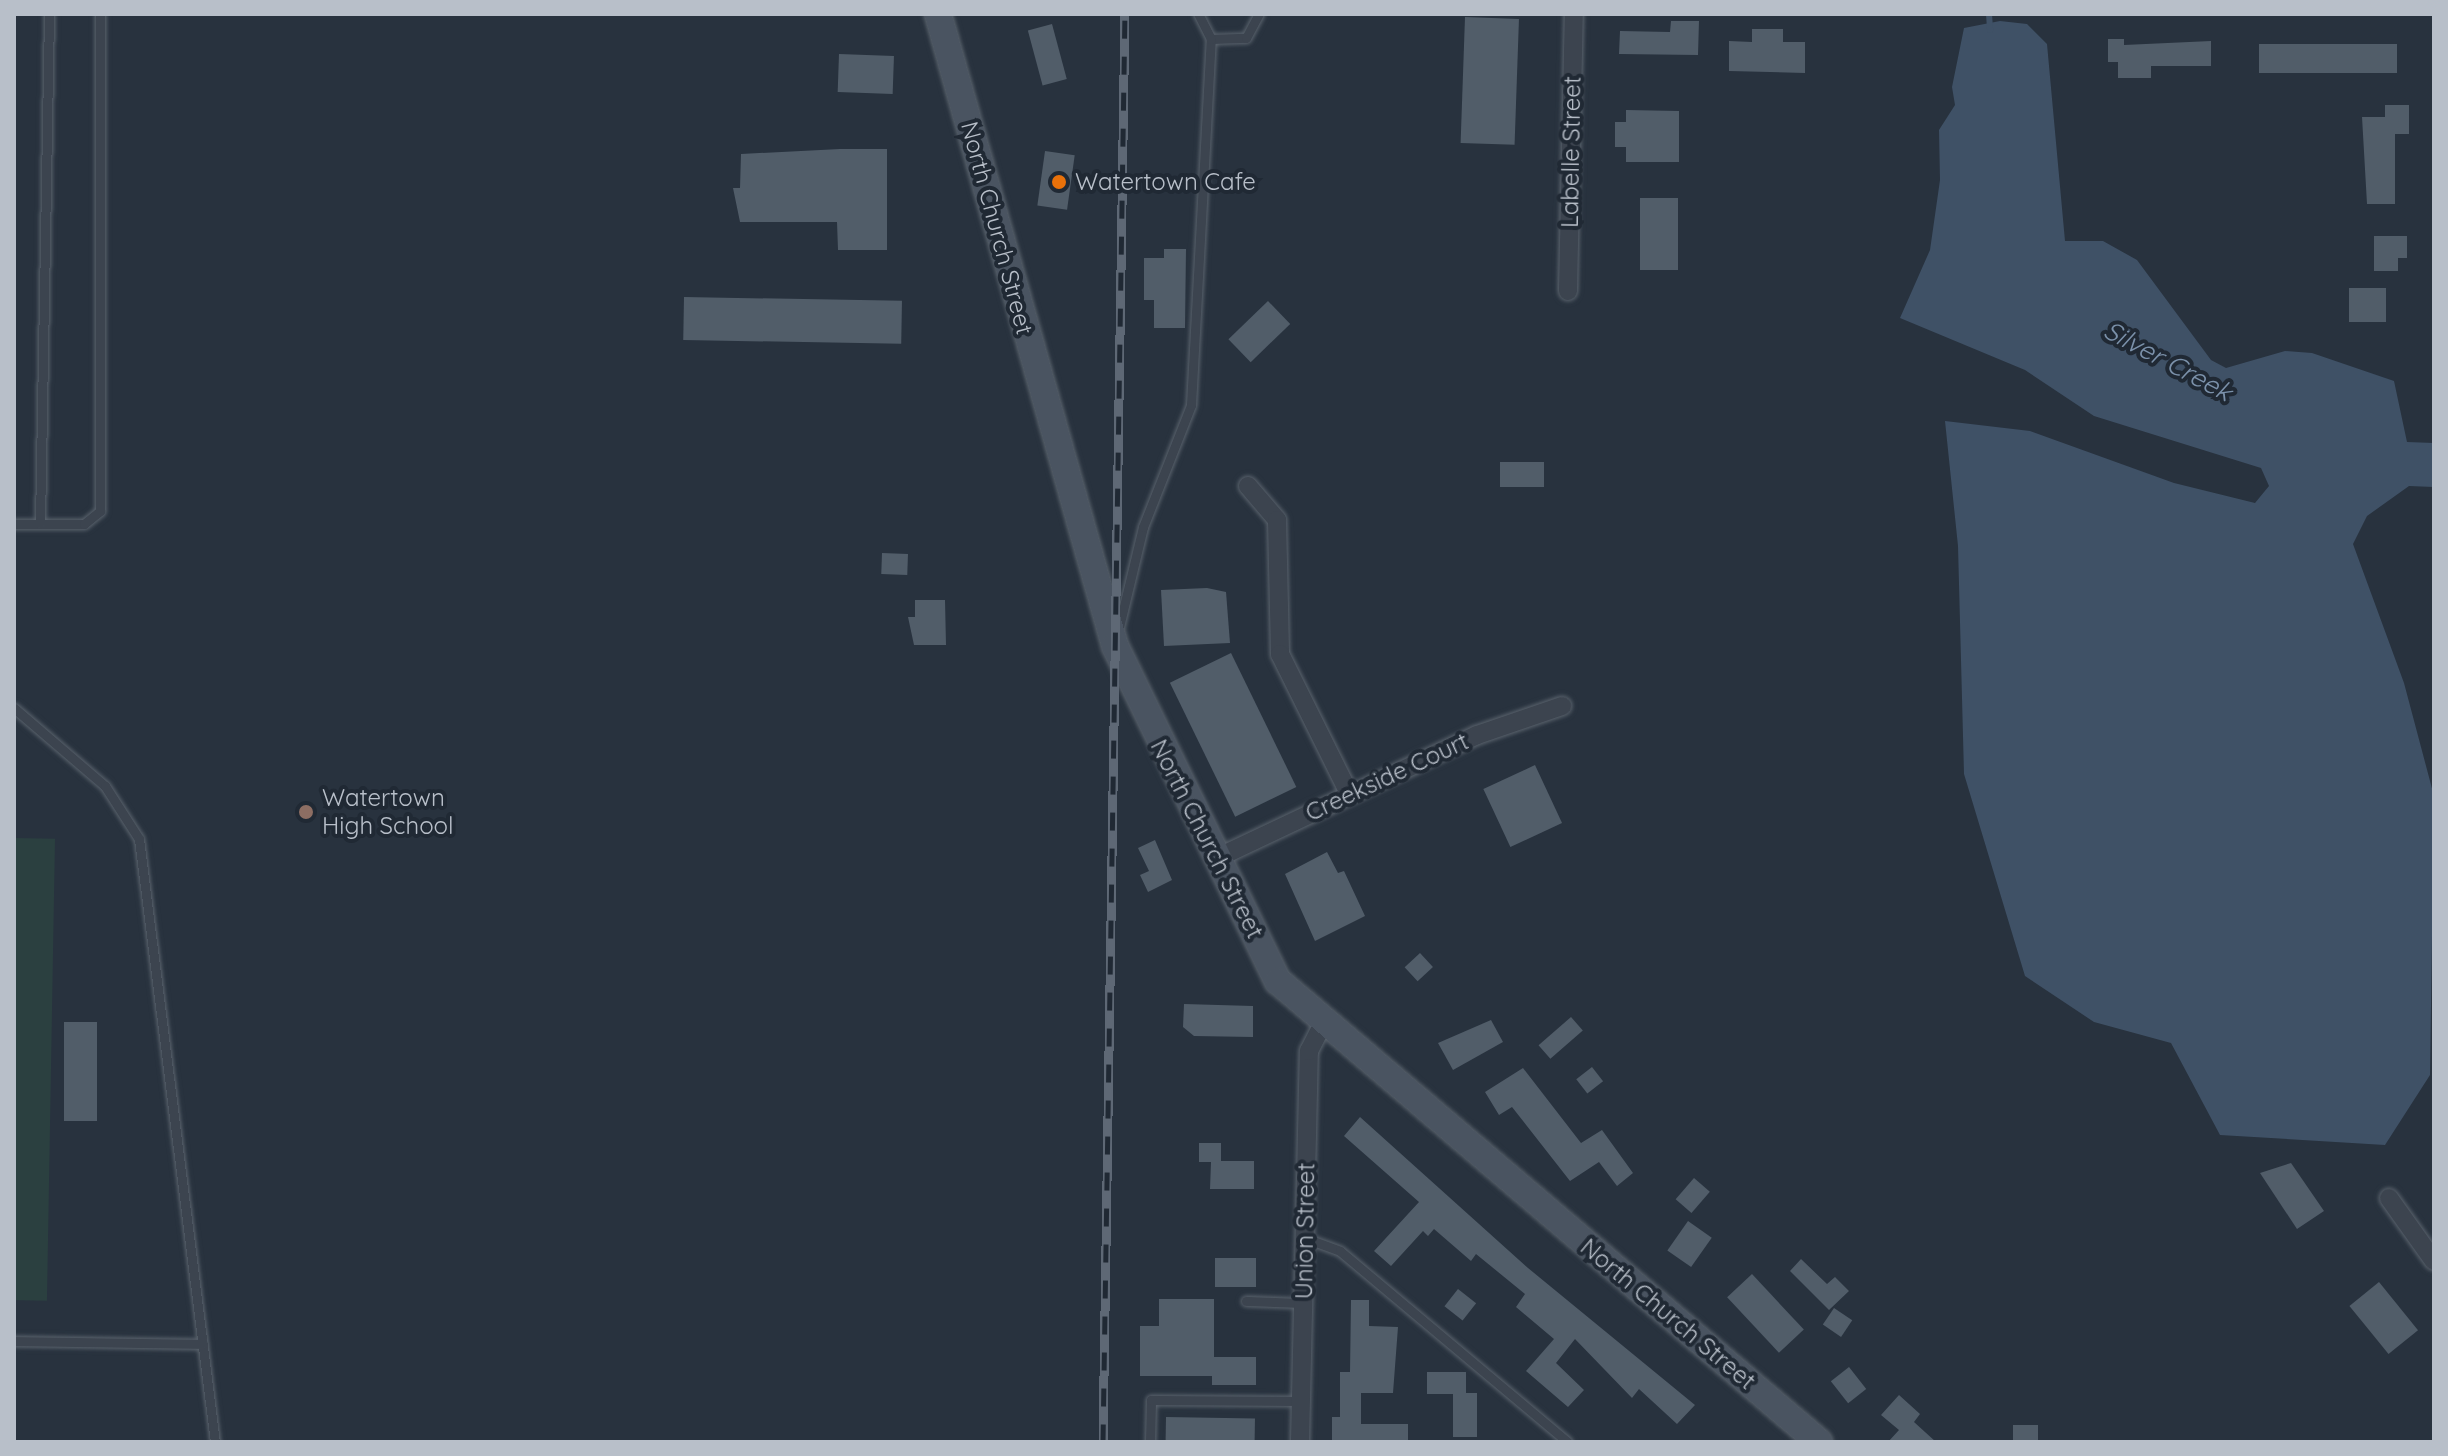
<!DOCTYPE html>
<html>
<head>
<meta charset="utf-8">
<style>
	body { margin:0 }
	#map { position:relative; width:2448px; height:1456px; overflow:hidden; background:#28323e; font-family:Quicksand,sans-serif }
	div>[style] { position:absolute }
	.green>* { inset:0; background:#2b4040; transform-origin:0 0 }
	.water>* { inset:0; background:#3f5166 }
	.stream>* { height:6px; margin:-3px; padding:0 3px; transform-origin:3px; border-radius:3px; background:#3f5166 }
	.building>* { inset:0; background:#515d69; transform-origin:0 0 }
	.roads { filter:drop-shadow(0 0 2px #59626c) drop-shadow(0 0 2px #59626c) }
	.service>* { height:9px; margin:-4.5px; padding:0 4.5px; transform-origin:4.5px; border-radius:4.5px; background:#3c444f }
	.minor>* { height:18px; margin:-9px; padding:0 9px; transform-origin:9px; border-radius:9px; background:#3c444f }
	.secondary>* { height:26px; margin:-13px; padding:0 13px; transform-origin:13px; border-radius:13px; background:#4a5461 }
	.rail>* { height:9px; margin-top:-4.5px; transform-origin:0; background:repeating-linear-gradient(90deg,#202934 0 18px,#5e6875 0 36px); box-sizing:border-box; border-block:2px solid #5e6875 }
	.dots>* { width:22px; height:22px; translate:-50% -50%; box-sizing:border-box; border:4px solid #202934; border-radius:50% }
	span { translate:-50% -50%; white-space:nowrap; text-align:center; line-height:1.15; -webkit-text-stroke:8px #202934; paint-order:stroke }
	.street-label { font-size:24px; color:#b8bfc9 }
	.poi-label { font-size:24px; color:#b8bfc9 }
	.left { translate:0 -50%; text-align:left }
	.water-label { font-size:26px; color:#7b91aa; font-style:italic }
	.frame { position:absolute; inset:0; border:16px solid #b8bfc9; pointer-events:none }
</style>
</head>
<body>
<div id="map">
	<div class="green">
		<div style="left:14px;top:838px;width:41px;height:462px;rotate:1deg"></div>
	</div>
	<div class="water">
		<div style="clip-path:polygon(2000px 21px,2027px 24px,2047px 44px,2065px 241px,2103px 241px,2137px 260px,2211px 360px,2226px 368px,2285px 351px,2312px 353px,2394px 381px,2407px 442px,2434px 443px,2434px 487px,2409px 486px,2367px 516px,2353px 544px,2404px 683px,2434px 796px,2430px 1075px,2385px 1145px,2220px 1135px,2171px 1043px,2094px 1022px,2025px 976px,1964px 774px,1958px 546px,1945px 421px,2030px 431px,2174px 483px,2255px 503px,2269px 486px,2261px 468px,2094px 416px,2025px 370px,1900px 318px,1930px 250px,1940px 180px,1939px 130px,1955px 105px,1952px 87px,1964px 28px)"></div>
	</div>
	<div class="stream">
		<div style="left:1989px;top:14px;width:16px;rotate:86deg"></div>
	</div>
	<div class="building">
		<div style="left:1465px;top:17px;width:54px;height:126px;rotate:2deg"></div>
		<div style="clip-path:polygon(1671px 21px,1699px 21px,1698px 55px,1619px 54px,1620px 31px,1670px 32px)"></div>
		<div style="left:1052px;top:24px;width:57px;height:25px;rotate:75deg"></div>
		<div style="clip-path:polygon(1752px 29px,1783px 29px,1783px 42px,1805px 42px,1805px 73px,1729px 71px,1729px 41px,1752px 42px)"></div>
		<div style="clip-path:polygon(2108px 39px,2124px 39px,2124px 45px,2211px 41px,2211px 66px,2151px 66px,2151px 78px,2118px 78px,2118px 62px,2108px 62px)"></div>
		<div style="left:2259px;top:44px;width:138px;height:29px"></div>
		<div style="left:839px;top:54px;width:55px;height:38px;rotate:2deg"></div>
		<div style="clip-path:polygon(2385px 105px,2409px 105px,2409px 134px,2395px 134px,2395px 204px,2367px 204px,2362px 117px,2385px 117px)"></div>
		<div style="clip-path:polygon(1626px 110px,1679px 111px,1679px 162px,1626px 162px,1626px 147px,1615px 147px,1615px 122px,1626px 122px)"></div>
		<div style="clip-path:polygon(840px 149px,887px 149px,887px 250px,838px 250px,837px 222px,740px 222px,733px 188px,740px 188px,741px 154px)"></div>
		<div style="left:1045px;top:151px;width:30px;height:55px;rotate:8deg"></div>
		<div style="left:1640px;top:198px;width:38px;height:72px"></div>
		<div style="clip-path:polygon(2374px 236px,2407px 236px,2407px 258px,2398px 258px,2398px 271px,2374px 271px)"></div>
		<div style="clip-path:polygon(1164px 249px,1186px 249px,1185px 328px,1154px 328px,1154px 300px,1144px 300px,1144px 258px,1164px 258px)"></div>
		<div style="left:2349px;top:288px;width:37px;height:34px"></div>
		<div style="left:684px;top:297px;width:218px;height:43px;rotate:1deg"></div>
		<div style="left:1268px;top:301px;width:32px;height:55px;rotate:46deg"></div>
		<div style="left:1500px;top:462px;width:44px;height:25px"></div>
		<div style="left:882px;top:553px;width:26px;height:21px;rotate:2deg"></div>
		<div style="clip-path:polygon(1207px 588px,1226px 592px,1230px 643px,1164px 646px,1161px 590px)"></div>
		<div style="clip-path:polygon(915px 600px,945px 600px,946px 645px,914px 645px,908px 617px,915px 617px)"></div>
		<div style="left:1231px;top:653px;width:149px;height:68px;rotate:64deg"></div>
		<div style="left:1535px;top:765px;width:64px;height:57px;rotate:65deg"></div>
		<div style="clip-path:polygon(1155px 840px,1172px 880px,1148px 892px,1140px 875px,1149px 871px,1138px 848px)"></div>
		<div style="clip-path:polygon(1327px 852px,1338px 873px,1344px 871px,1365px 916px,1315px 941px,1285px 874px)"></div>
		<div style="left:1420px;top:953px;width:19px;height:21px;rotate:47deg"></div>
		<div style="clip-path:polygon(1184px 1004px,1253px 1006px,1253px 1037px,1194px 1036px,1183px 1027px)"></div>
		<div style="left:1571px;top:1017px;width:18px;height:43px;rotate:49deg"></div>
		<div style="clip-path:polygon(1491px 1020px,1503px 1042px,1453px 1070px,1438px 1043px)"></div>
		<div style="left:64px;top:1022px;width:33px;height:99px"></div>
		<div style="left:1592px;top:1067px;width:18px;height:20px;rotate:52deg"></div>
		<div style="clip-path:polygon(1523px 1068px,1581px 1143px,1602px 1130px,1633px 1173px,1617px 1186px,1599px 1162px,1570px 1181px,1512px 1107px,1499px 1115px,1485px 1092px)"></div>
		<div style="clip-path:polygon(1360px 1117px,1528px 1268px,1695px 1405px,1677px 1424px,1639px 1389px,1632px 1398px,1575px 1339px,1556px 1363px,1584px 1390px,1568px 1407px,1526px 1371px,1554px 1339px,1516px 1307px,1525px 1294px,1476px 1254px,1471px 1261px,1434px 1229px,1428px 1236px,1423px 1231px,1391px 1266px,1374px 1251px,1419px 1202px,1344px 1136px)"></div>
		<div style="clip-path:polygon(1199px 1143px,1221px 1143px,1221px 1161px,1254px 1161px,1254px 1189px,1210px 1189px,1211px 1162px,1199px 1162px)"></div>
		<div style="clip-path:polygon(2291px 1163px,2324px 1211px,2297px 1229px,2260px 1173px)"></div>
		<div style="left:1694px;top:1178px;width:21px;height:28px;rotate:41deg"></div>
		<div style="left:1688px;top:1221px;width:29px;height:36px;rotate:35deg"></div>
		<div style="left:1215px;top:1258px;width:41px;height:29px"></div>
		<div style="clip-path:polygon(1801px 1259px,1827px 1284px,1835px 1277px,1849px 1291px,1829px 1310px,1790px 1271px)"></div>
		<div style="left:1752px;top:1274px;width:76px;height:34px;rotate:47deg"></div>
		<div style="left:2379px;top:1282px;width:62px;height:38px;rotate:51deg"></div>
		<div style="left:1458px;top:1289px;width:23px;height:22px;rotate:38deg"></div>
		<div style="clip-path:polygon(1159px 1299px,1214px 1299px,1214px 1357px,1256px 1357px,1256px 1385px,1212px 1385px,1212px 1376px,1140px 1376px,1140px 1326px,1159px 1326px)"></div>
		<div style="clip-path:polygon(1351px 1300px,1369px 1300px,1369px 1326px,1398px 1327px,1393px 1393px,1361px 1393px,1361px 1424px,1408px 1424px,1408px 1442px,1332px 1442px,1332px 1417px,1340px 1417px,1340px 1372px,1350px 1372px)"></div>
		<div style="left:1834px;top:1308px;width:22px;height:20px;rotate:34deg"></div>
		<div style="left:1849px;top:1367px;width:28px;height:23px;rotate:52deg"></div>
		<div style="clip-path:polygon(1427px 1372px,1466px 1372px,1466px 1393px,1477px 1393px,1477px 1437px,1453px 1437px,1453px 1394px,1427px 1394px)"></div>
		<div style="clip-path:polygon(1899px 1395px,1920px 1414px,1914px 1422px,1936px 1442px,1888px 1442px,1899px 1430px,1881px 1415px)"></div>
		<div style="left:1166px;top:1417px;width:89px;height:25px;rotate:1deg"></div>
		<div style="left:2013px;top:1425px;width:25px;height:17px"></div>
	</div>
	<div class="roads">
		<div class="service">
			<div style="left:1211px;top:39px;width:35px;rotate:-2deg"></div>
			<div style="left:1246px;top:38px;width:27px;rotate:-62deg"></div>
			<div style="left:14px;top:524px;width:70px"></div>
			<div style="left:84px;top:524px;width:21px;rotate:-39deg"></div>
			<div style="left:100px;top:511px;width:497px;rotate:-90deg"></div>
			<div style="left:40px;top:524px;width:510px;rotate:-88.99deg"></div>
			<div style="left:1119px;top:627px;width:103px;rotate:-76.5deg"></div>
			<div style="left:1143px;top:527px;width:131px;rotate:-68.5deg"></div>
			<div style="left:1191px;top:405px;width:367px;rotate:-86.9deg"></div>
			<div style="left:1211px;top:39px;width:28px;rotate:-117deg"></div>
			<div style="left:14px;top:708px;width:120px;rotate:40.6deg"></div>
			<div style="left:105px;top:786px;width:63px;rotate:57.3deg"></div>
			<div style="left:139px;top:839px;width:608px;rotate:82.82deg"></div>
			<div style="left:1305px;top:1238px;width:37px;rotate:20deg"></div>
			<div style="left:1340px;top:1251px;width:297px;rotate:40deg"></div>
			<div style="left:1246px;top:1301px;width:57px;rotate:2deg"></div>
			<div style="left:14px;top:1341px;width:189px;rotate:0.9deg"></div>
			<div style="left:1150px;top:1442px;width:42px;rotate:-88.6deg"></div>
			<div style="left:1151px;top:1400px;width:150px;rotate:0.4deg"></div>
		</div>
		<div class="minor">
			<div style="left:1568px;top:291px;width:277px;rotate:-88.8deg"></div>
			<div style="left:1248px;top:486px;width:45px;rotate:49.5deg"></div>
			<div style="left:1277px;top:520px;width:134px;rotate:88.7deg"></div>
			<div style="left:1280px;top:654px;width:157px;rotate:63.6deg"></div>
			<div style="left:1217px;top:858px;width:288px;rotate:-25.3deg"></div>
			<div style="left:1477px;top:735px;width:90px;rotate:-18.8deg"></div>
			<div style="left:2389px;top:1198px;width:77px;rotate:54.5deg"></div>
			<div style="left:1300px;top:1442px;width:391px;rotate:-88.7deg"></div>
			<div style="left:1309px;top:1051px;width:30px;rotate:-63deg"></div>
		</div>
		<div class="secondary">
			<div style="left:938px;top:14px;width:656px;rotate:74.35deg"></div>
			<div style="left:1115px;top:646px;width:373px;rotate:64.1deg"></div>
			<div style="left:1278px;top:981px;width:711px;rotate:40.44deg"></div>
		</div>
	</div>
	<div class="rail">
		<div style="left:1103px;top:1442px;width:1428px;rotate:-89.12deg"></div>
	</div>
	<div class="dots">
		<div style="left:1059px;top:182px;background:#e8710a"></div>
		<div style="left:306px;top:812px;background:#8d6e63"></div>
	</div>
	<div class="street-label">
		<span style="left:1571px;top:152px;rotate:-89deg">Labelle Street</span>
		<span style="left:997px;top:228px;rotate:75deg">North Church Street</span>
		<span style="left:1387px;top:777px;rotate:-25deg">Creekside Court</span>
		<span style="left:1207px;top:839px;rotate:63deg">North Church Street</span>
		<span style="left:1305px;top:1231px;rotate:-89deg">Union Street</span>
		<span style="left:1668px;top:1314px;rotate:40deg">North Church Street</span>
	</div>
	<div class="poi-label">
		<span class="left" style="left:1075px;top:182px">Watertown Cafe</span>
		<span class="left" style="left:322px;top:812px">Watertown<br>High School</span>
	</div>
	<div class="water-label">
		<span style="left:2168px;top:361px;rotate:28deg">Silver Creek</span>
	</div>
	<div class="frame"></div>
</div>
</body>
</html>
